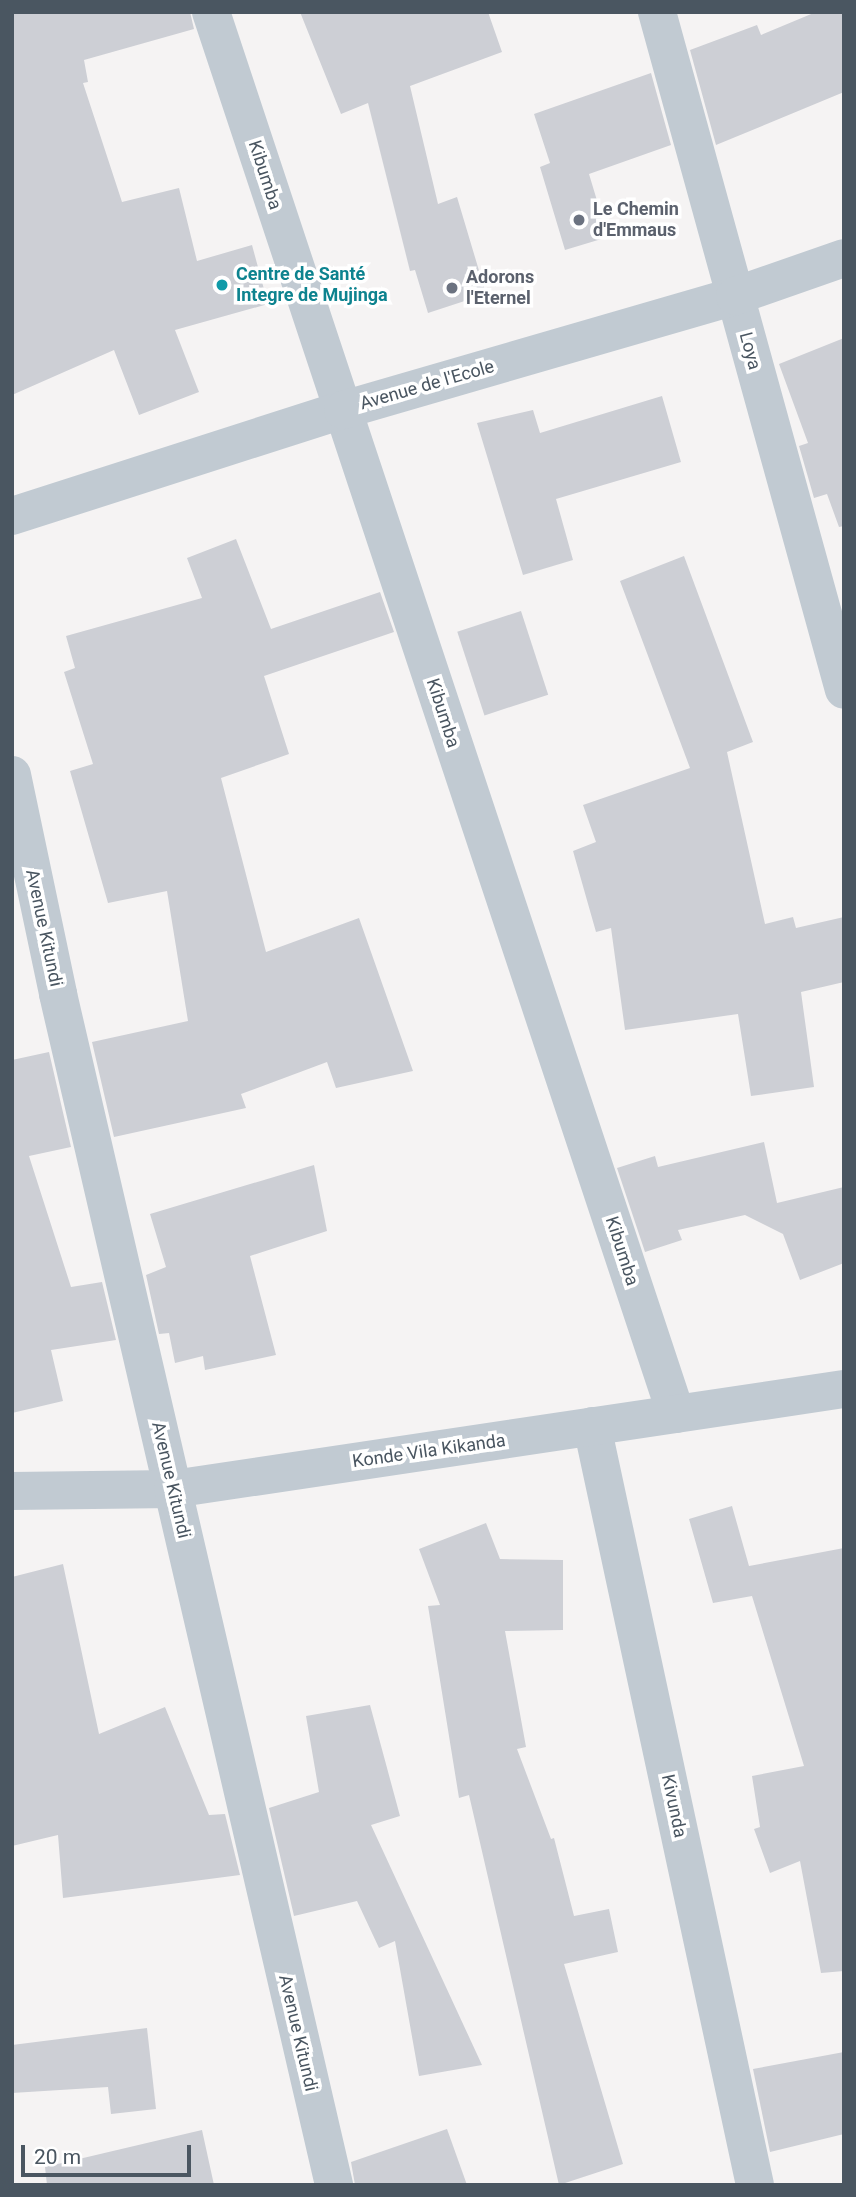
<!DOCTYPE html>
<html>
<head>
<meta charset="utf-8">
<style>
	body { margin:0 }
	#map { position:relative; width:856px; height:2197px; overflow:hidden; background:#f5f3f3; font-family:Roboto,sans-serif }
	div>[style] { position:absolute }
	.building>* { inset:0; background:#cdcfd5; transform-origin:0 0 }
	.minor>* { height:38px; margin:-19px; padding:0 19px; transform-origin:19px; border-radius:19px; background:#c1cad2 }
	.dots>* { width:19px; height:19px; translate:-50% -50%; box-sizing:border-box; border:4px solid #fff; border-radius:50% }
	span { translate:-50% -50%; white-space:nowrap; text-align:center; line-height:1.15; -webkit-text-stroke:7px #fff; paint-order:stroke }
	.street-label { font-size:18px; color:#4a5661 }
	.worship-label { font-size:18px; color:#5b616d; font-weight:700 }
	.left { translate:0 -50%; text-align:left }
	.culture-label { font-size:18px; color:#0d838f; font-weight:700 }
	.frame { position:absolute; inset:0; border:14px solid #4a5661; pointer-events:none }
	.scale { position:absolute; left:21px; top:2145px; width:170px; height:32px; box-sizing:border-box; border:4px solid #4a5661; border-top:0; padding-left:9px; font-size:21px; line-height:24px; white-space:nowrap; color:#4a5661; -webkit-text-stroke:5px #fff; paint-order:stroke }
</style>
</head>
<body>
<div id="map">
	<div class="building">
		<div style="clip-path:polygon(12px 12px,190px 12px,194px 29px,84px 60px,88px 82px,83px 83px,122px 202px,179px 188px,197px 261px,252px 245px,268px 304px,175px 330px,199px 392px,139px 415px,114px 350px,12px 395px)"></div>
		<div style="clip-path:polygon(300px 12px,488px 12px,502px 52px,410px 86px,438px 204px,457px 197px,486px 294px,428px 313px,415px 270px,410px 271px,368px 103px,341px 114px)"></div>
		<div style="clip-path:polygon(816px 12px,844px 12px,844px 92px,716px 145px,690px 50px,757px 25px,761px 35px)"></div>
		<div style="clip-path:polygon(651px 73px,671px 145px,589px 174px,608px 237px,565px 250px,540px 167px,550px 163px,534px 114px)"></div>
		<div style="clip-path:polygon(844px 338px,844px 526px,839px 527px,827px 494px,814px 498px,799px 446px,808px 443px,779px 364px)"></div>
		<div style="clip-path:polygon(662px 396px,681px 462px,556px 499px,573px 560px,523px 575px,477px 423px,533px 410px,540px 433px)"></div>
		<div style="clip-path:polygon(236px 539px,271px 629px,380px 592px,394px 632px,264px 676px,289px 754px,221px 778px,266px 952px,359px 918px,413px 1071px,336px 1088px,327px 1062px,241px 1094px,246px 1108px,114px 1137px,92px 1042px,188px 1021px,167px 891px,108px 903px,70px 771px,93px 764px,64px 672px,75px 668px,66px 636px,202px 598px,187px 558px)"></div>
		<div style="clip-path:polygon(684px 556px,753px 742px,727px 752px,765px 924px,793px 917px,796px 928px,844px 917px,844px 982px,801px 992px,814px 1087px,751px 1096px,738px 1014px,625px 1030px,611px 928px,596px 932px,573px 851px,596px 842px,583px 805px,690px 768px,620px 581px)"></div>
		<div style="left:521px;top:611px;width:88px;height:67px;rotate:72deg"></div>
		<div style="clip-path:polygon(49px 1052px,71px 1147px,29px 1156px,71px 1287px,102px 1282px,116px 1340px,51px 1350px,63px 1401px,12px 1413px,12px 1060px)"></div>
		<div style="clip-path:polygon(764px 1142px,777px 1203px,844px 1187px,844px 1263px,800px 1280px,783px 1234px,745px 1215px,678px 1230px,682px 1240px,645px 1252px,617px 1168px,655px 1156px,658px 1167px)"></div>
		<div style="clip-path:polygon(314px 1165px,327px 1231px,250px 1256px,276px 1355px,205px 1370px,203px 1356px,175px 1363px,169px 1333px,159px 1334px,146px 1275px,166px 1267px,150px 1214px)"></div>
		<div style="clip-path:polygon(732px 1506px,749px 1566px,844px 1548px,844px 1971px,821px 1973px,800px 1861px,770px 1873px,754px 1829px,760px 1827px,752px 1776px,804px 1766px,752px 1596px,713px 1603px,689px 1519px)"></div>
		<div style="clip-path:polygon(486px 1523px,500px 1559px,563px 1560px,563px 1630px,505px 1631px,526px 1747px,517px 1749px,551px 1839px,554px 1838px,574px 1916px,609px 1909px,618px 1952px,564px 1964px,623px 2164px,559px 2185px,469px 1795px,459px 1798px,428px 1606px,440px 1605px,419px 1549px)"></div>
		<div style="clip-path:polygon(63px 1564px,99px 1734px,165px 1707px,209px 1815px,225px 1814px,240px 1875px,63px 1898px,58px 1835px,12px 1846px,12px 1577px)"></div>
		<div style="clip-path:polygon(370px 1705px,400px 1816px,371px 1825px,482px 2065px,419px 2076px,395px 1941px,379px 1948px,357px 1901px,294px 1916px,269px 1808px,319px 1792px,306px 1716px)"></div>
		<div style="clip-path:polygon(147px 2028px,156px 2109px,111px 2114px,108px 2087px,12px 2093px,12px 2045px)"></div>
		<div style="clip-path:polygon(844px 2052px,844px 2134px,770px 2152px,753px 2069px)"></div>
		<div style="clip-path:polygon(447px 2129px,467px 2185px,355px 2185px,351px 2162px)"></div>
		<div style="clip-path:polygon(202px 2130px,214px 2185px,47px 2185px,45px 2167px)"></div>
	</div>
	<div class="minor">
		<div style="left:211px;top:12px;width:1477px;rotate:71.65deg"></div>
		<div style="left:657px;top:12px;width:703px;rotate:74.58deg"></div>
		<div style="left:12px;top:516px;width:348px;rotate:-17.8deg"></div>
		<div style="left:343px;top:410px;width:408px;rotate:-16.2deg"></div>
		<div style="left:735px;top:296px;width:115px;rotate:-19.2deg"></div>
		<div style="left:12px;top:775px;width:224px;rotate:78.1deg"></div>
		<div style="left:58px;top:994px;width:1223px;rotate:76.95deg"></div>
		<div style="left:592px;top:1426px;width:776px;rotate:77.88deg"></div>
		<div style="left:12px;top:1491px;width:161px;rotate:-0.7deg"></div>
		<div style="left:173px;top:1489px;width:678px;rotate:-8.48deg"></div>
	</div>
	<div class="dots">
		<div style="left:579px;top:220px;background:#6b7280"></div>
		<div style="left:222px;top:285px;background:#0f9aa8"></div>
		<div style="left:452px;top:288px;background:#6b7280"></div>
	</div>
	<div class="street-label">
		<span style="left:265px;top:175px;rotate:72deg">Kibumba</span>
		<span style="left:750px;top:351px;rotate:75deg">Loya</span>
		<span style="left:427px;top:385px;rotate:-16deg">Avenue de l'Ecole</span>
		<span style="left:443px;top:713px;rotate:72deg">Kibumba</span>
		<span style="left:44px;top:928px;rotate:78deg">Avenue Kitundi</span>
		<span style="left:622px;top:1251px;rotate:72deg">Kibumba</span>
		<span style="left:429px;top:1451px;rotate:-8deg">Konde Vila Kikanda</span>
		<span style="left:171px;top:1480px;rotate:77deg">Avenue Kitundi</span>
		<span style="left:674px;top:1806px;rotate:78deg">Kivunda</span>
		<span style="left:298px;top:2033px;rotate:77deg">Avenue Kitundi</span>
	</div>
	<div class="worship-label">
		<span class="left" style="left:593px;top:220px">Le Chemin<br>d'Emmaus</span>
		<span class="left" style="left:466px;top:288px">Adorons<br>l'Eternel</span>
	</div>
	<div class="culture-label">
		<span class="left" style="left:236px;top:285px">Centre de Santé<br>Integre de Mujinga</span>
	</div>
	<div class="frame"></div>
	<div class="scale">20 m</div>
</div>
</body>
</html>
